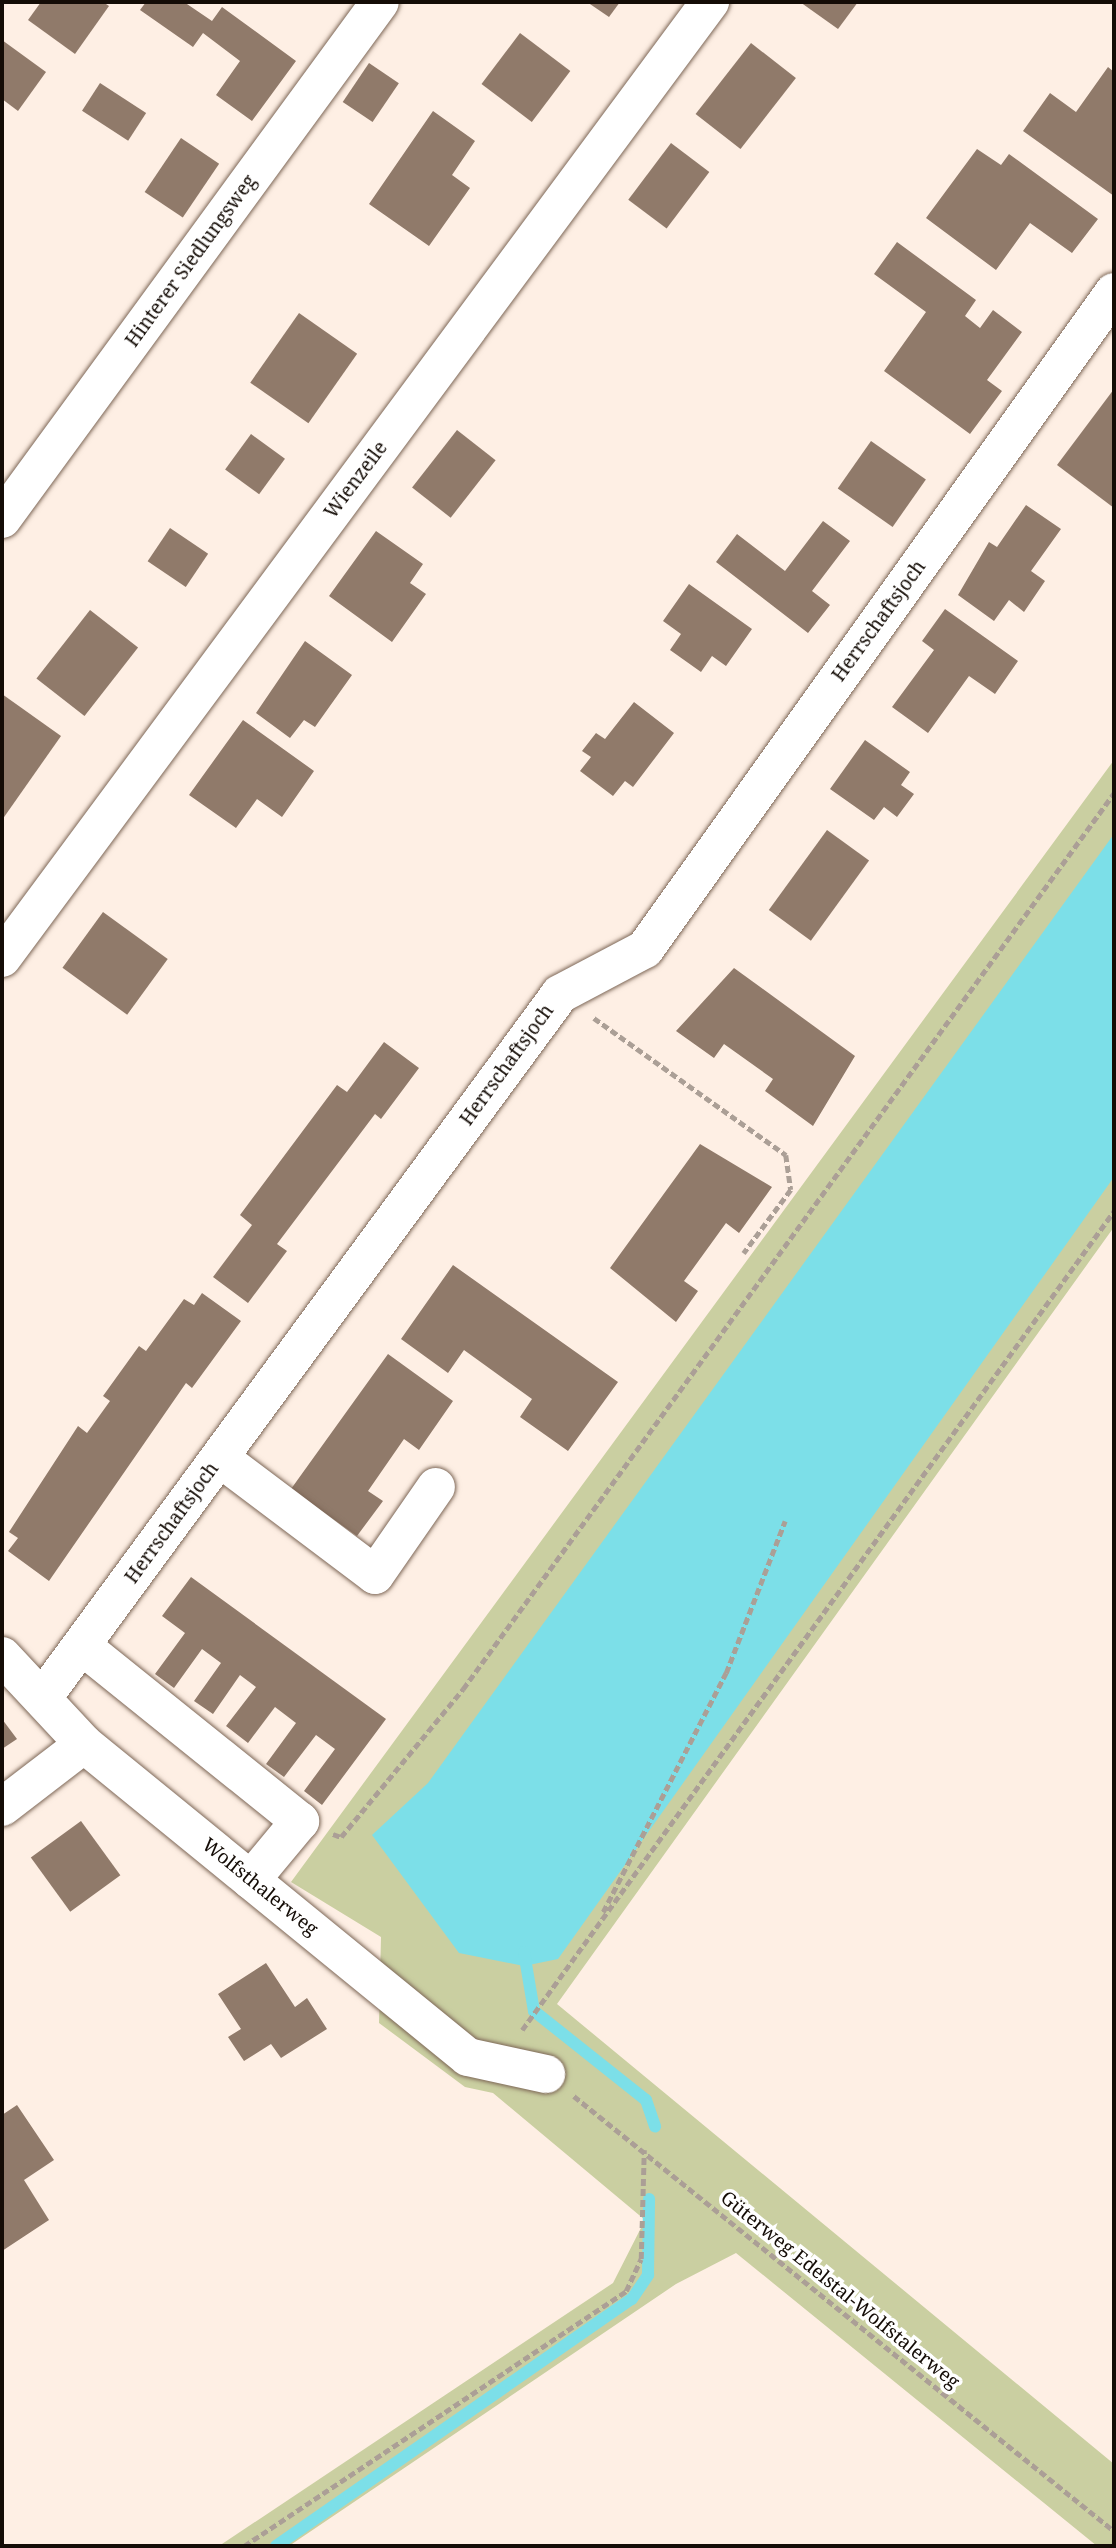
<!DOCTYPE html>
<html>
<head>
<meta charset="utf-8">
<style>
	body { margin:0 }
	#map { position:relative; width:1116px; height:2548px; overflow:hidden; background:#feefe4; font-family:"Noto Serif",serif }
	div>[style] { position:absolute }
	.green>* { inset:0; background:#cacfa1 }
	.water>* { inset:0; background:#7cdfe8 }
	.stream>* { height:12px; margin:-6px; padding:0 6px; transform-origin:6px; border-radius:6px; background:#7cdfe8 }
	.building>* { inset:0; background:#907a6a; transform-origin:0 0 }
	.path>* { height:4.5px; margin-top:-2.25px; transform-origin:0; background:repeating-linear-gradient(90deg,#ab9f96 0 7px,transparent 0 10.5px) }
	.roads { filter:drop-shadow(0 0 2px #7d6757) drop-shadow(0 0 2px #7d6757) }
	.minor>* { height:38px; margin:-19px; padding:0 19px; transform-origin:19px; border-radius:19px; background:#fff }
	span { translate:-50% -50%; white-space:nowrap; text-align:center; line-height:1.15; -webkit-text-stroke:7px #fff; paint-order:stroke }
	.street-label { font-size:19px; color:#140c06 }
	.frame { position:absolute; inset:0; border:4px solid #140c06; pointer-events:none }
</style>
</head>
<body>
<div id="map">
	<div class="green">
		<div style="clip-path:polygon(1114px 760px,1114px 1227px,557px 2004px,1114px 2464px,1114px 2546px,1097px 2546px,736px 2253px,676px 2284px,289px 2546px,219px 2546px,613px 2283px,645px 2220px,493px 2093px,465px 2087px,379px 2023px,381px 1937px,291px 1882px)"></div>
	</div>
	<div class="water">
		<div style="clip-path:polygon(1114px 834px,1114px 1177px,558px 1959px,524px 1966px,459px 1953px,372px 1835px,428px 1783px)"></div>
	</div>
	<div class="stream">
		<div style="left:524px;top:1952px;width:60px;rotate:80.4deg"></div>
		<div style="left:534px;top:2011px;width:143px;rotate:38.5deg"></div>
		<div style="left:646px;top:2100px;width:28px;rotate:71deg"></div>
		<div style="left:276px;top:2546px;width:433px;rotate:-34.8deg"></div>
		<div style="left:632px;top:2299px;width:29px;rotate:-56deg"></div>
		<div style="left:648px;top:2275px;width:76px;rotate:-89.2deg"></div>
	</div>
	<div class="building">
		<div style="clip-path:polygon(41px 2px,103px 2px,109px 6px,75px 54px,28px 20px)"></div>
		<div style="clip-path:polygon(146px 2px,184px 2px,212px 21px,222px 7px,296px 61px,252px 121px,216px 95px,240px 61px,203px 33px,193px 47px,140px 10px)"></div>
		<div style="clip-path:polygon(587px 2px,620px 2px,609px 17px)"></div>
		<div style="clip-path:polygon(800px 2px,858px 2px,838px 29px)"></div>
		<div style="left:520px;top:33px;width:63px;height:64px;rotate:37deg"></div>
		<div style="clip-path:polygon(2px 40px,46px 72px,18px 111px,2px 99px)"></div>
		<div style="left:751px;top:43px;width:57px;height:90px;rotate:38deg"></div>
		<div style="left:369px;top:63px;width:36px;height:47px;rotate:34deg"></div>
		<div style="clip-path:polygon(1108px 67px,1114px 72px,1114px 196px,1023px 131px,1050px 93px,1076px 112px)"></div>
		<div style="left:100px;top:83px;width:55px;height:33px;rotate:33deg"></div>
		<div style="clip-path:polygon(433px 111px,475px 141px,452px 175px,470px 188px,429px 246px,369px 204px)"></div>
		<div style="left:181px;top:138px;width:46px;height:65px;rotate:34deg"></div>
		<div style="left:671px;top:143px;width:48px;height:71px;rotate:37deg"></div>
		<div style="clip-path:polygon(977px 149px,1001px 165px,1009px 154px,1098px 219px,1072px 253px,1030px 223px,996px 270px,926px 218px)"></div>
		<div style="clip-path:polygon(897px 242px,976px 300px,965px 316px,980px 328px,993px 310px,1022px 332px,987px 380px,1002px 391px,970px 434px,884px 371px,926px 312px,874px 274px)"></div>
		<div style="left:299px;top:313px;width:71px;height:85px;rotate:35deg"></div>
		<div style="clip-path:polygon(1114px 389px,1114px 508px,1057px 465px)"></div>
		<div style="left:457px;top:430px;width:49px;height:73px;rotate:38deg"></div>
		<div style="left:251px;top:434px;width:42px;height:44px;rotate:36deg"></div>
		<div style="left:871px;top:441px;width:67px;height:58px;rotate:35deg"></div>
		<div style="clip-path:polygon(1026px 505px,1061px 529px,1031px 571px,1045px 581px,1024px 612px,1009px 600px,994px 621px,958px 595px,989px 542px,997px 547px)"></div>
		<div style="clip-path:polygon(823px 521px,850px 541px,812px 591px,830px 605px,808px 633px,716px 562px,737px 534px,785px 571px)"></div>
		<div style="left:170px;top:528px;width:46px;height:40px;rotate:34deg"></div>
		<div style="clip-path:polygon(376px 531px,423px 564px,410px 583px,426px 594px,392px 642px,329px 596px)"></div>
		<div style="clip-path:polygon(689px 584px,752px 629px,726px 666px,712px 656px,701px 672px,670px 650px,681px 634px,663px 621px)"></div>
		<div style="clip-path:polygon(945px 609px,1018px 661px,995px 694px,969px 676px,928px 733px,892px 707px,934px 650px,922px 641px)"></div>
		<div style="left:90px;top:610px;width:61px;height:87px;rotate:38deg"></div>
		<div style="clip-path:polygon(305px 641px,352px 675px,315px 727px,304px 720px,290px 738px,256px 713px)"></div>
		<div style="clip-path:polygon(2px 694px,61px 736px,2px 820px)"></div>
		<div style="clip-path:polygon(634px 702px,674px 733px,633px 787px,625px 781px,613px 796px,580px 771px,591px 757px,582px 751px,596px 733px,605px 739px)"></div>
		<div style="clip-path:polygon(243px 720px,314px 771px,282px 817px,257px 799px,236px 828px,189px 795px)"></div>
		<div style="clip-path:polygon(865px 740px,910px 772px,901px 785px,914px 794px,897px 817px,884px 807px,874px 820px,830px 789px)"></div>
		<div style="left:827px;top:830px;width:52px;height:99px;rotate:36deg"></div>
		<div style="left:103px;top:912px;width:80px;height:69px;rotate:36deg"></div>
		<div style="clip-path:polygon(734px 968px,855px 1056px,813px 1126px,765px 1091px,773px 1079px,724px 1044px,714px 1058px,676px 1031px)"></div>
		<div style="clip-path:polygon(384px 1042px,419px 1068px,381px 1119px,375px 1114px,277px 1244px,287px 1251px,248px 1303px,213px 1277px,252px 1225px,240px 1215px,337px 1085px,347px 1092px)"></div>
		<div style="clip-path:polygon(700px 1144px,772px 1187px,739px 1233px,726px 1223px,684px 1281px,698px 1291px,676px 1322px,610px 1268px)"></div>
		<div style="clip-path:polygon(453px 1265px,618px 1382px,568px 1451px,520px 1417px,532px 1399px,464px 1350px,448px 1373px,401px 1339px)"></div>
		<div style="clip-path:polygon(202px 1293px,241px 1321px,192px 1388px,186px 1383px,49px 1581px,8px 1551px,18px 1538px,9px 1532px,78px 1426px,87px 1433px,110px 1401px,103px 1396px,139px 1346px,146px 1351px,184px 1299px,194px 1305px)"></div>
		<div style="clip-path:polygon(388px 1354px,453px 1401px,419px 1450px,404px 1439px,368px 1491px,383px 1501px,357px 1536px,291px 1489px)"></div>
		<div style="clip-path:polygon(191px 1577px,386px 1719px,322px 1805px,304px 1791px,335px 1749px,316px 1735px,284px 1777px,266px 1764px,296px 1723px,275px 1707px,248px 1743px,226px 1726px,256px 1687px,240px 1675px,213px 1714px,194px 1701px,221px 1663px,202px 1649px,174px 1688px,155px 1674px,185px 1633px,162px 1616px)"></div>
		<div style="clip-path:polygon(2px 1719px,17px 1739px,2px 1749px)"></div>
		<div style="left:81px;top:1821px;width:67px;height:62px;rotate:54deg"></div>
		<div style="clip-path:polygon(266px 1963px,295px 2007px,307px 1998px,327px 2029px,281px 2058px,271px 2044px,244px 2061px,228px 2037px,241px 2029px,218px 1994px)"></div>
		<div style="clip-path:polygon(17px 2105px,54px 2160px,24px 2180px,49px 2220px,2px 2251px,2px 2115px)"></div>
	</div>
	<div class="path">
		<div style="left:594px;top:1018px;width:236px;rotate:35.5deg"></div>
		<div style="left:786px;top:1155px;width:35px;rotate:82deg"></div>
		<div style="left:791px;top:1190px;width:79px;rotate:126.7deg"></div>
		<div style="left:333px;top:1834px;width:9px;rotate:21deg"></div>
		<div style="left:341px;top:1837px;width:192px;rotate:-50.5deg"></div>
		<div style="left:463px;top:1689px;width:1108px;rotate:-54deg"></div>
		<div style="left:603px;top:1912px;width:269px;rotate:-62.8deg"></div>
		<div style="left:726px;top:1673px;width:163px;rotate:-68.8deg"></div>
		<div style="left:522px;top:2030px;width:1011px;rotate:-54.14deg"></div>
		<div style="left:574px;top:2096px;width:693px;rotate:38.85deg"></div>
		<div style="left:244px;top:2546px;width:459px;rotate:-33.7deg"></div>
		<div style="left:626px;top:2291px;width:35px;rotate:-65deg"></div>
		<div style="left:641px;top:2259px;width:109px;rotate:-88.4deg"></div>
	</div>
	<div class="roads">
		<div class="minor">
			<div style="left:2px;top:519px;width:640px;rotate:-53.83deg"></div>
			<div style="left:2px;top:958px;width:1190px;rotate:-53.48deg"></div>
			<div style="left:220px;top:1458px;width:194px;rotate:37deg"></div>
			<div style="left:375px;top:1575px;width:107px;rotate:-55.3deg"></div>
			<div style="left:82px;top:1646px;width:280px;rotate:38.8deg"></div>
			<div style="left:300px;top:1821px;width:77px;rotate:129.7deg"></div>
			<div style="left:2px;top:1656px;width:120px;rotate:47deg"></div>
			<div style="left:84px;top:1744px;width:495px;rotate:39.2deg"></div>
			<div style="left:468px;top:2057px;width:80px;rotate:12.3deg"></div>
			<div style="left:44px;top:1696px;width:871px;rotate:-53.68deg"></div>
			<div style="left:560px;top:994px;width:96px;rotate:-27.9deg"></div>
			<div style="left:645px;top:949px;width:807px;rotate:-54.48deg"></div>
			<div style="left:2px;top:1807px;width:103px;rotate:-37.5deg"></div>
		</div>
	</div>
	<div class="street-label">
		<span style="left:191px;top:261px;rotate:-54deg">Hinterer Siedlungsweg</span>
		<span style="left:356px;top:480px;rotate:-53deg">Wienzeile</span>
		<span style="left:879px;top:621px;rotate:-54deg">Herrschaftsjoch</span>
		<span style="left:507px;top:1065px;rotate:-54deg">Herrschaftsjoch</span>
		<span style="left:172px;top:1523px;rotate:-54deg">Herrschaftsjoch</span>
		<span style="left:260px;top:1887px;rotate:39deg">Wolfsthalerweg</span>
		<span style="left:840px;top:2290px;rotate:39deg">Güterweg Edelstal-Wolfstalerweg</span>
	</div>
	<div class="frame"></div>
</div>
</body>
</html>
